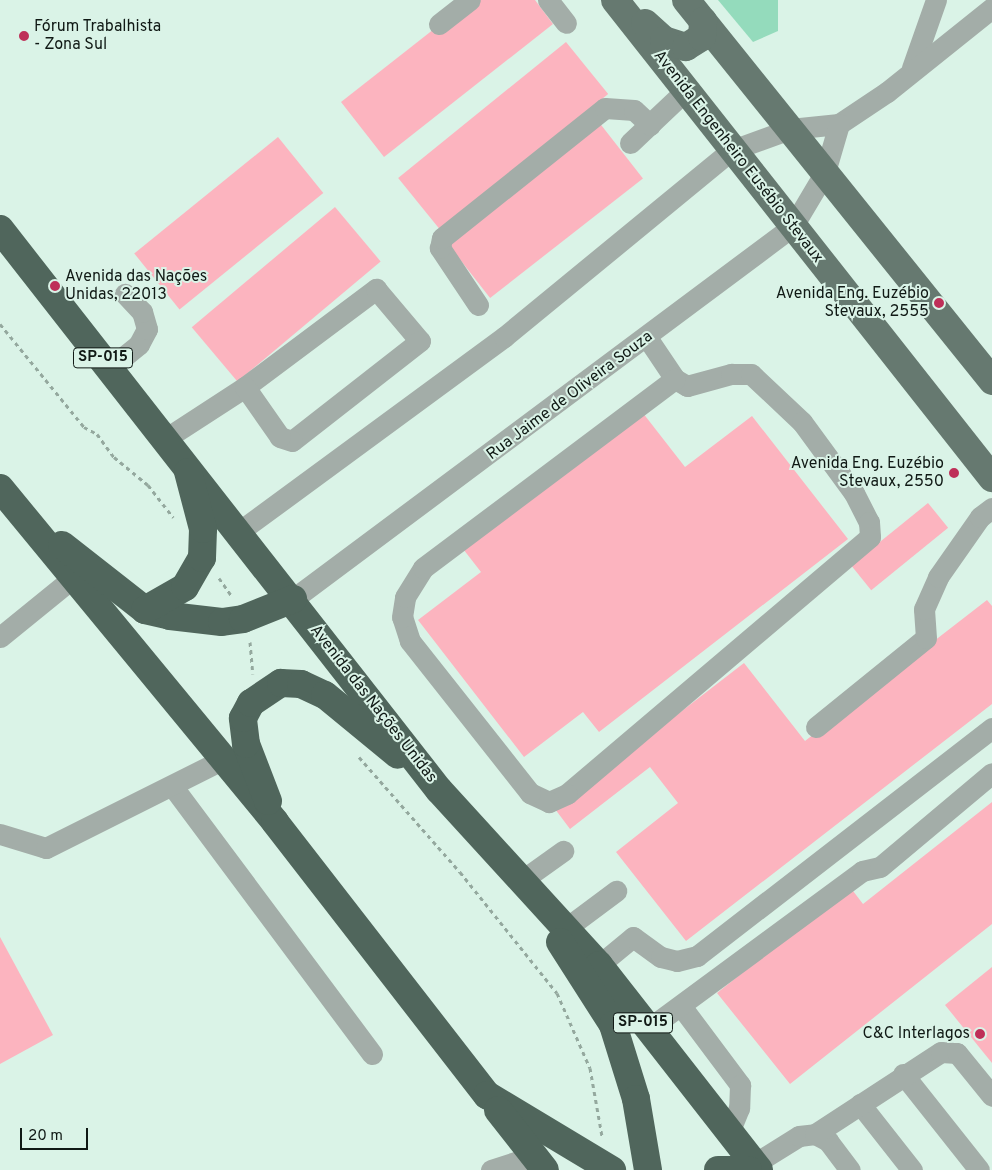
<!DOCTYPE html>
<html>
<head>
<meta charset="utf-8">
<style>
	body { margin:0 }
	#map { position:relative; width:992px; height:1170px; overflow:hidden; background:#daf3e7; font-family:Overpass,sans-serif }
	div>[style] { position:absolute }
	.green>* { inset:0; background:#94dbbc }
	.building>* { inset:0; background:#fcb4bf; transform-origin:0 0 }
	.path>* { height:3px; margin-top:-1.5px; transform-origin:0; background:repeating-linear-gradient(90deg,#94a89e 0 4px,transparent 0 8px) }
	.minor>* { height:21px; margin:-10.5px; padding:0 10.5px; transform-origin:10.5px; border-radius:10.5px; background:#a3ada8 }
	.major>* { height:28px; margin:-14px; padding:0 14px; transform-origin:14px; border-radius:14px; background:#667970 }
	.highway>* { height:28px; margin:-14px; padding:0 14px; transform-origin:14px; border-radius:14px; background:#50665c }
	.dots>* { width:14px; height:14px; translate:-50% -50%; box-sizing:border-box; border:2px solid #daf3e7; border-radius:50% }
	span { translate:-50% -50%; white-space:nowrap; text-align:center; line-height:1.15; -webkit-text-stroke:4px #daf3e7; paint-order:stroke }
	.shield-label span { padding:1px 4px; background:#daf3e7; border:1px solid; border-radius:4px; -webkit-text-stroke-width:0 }
	.shield-label { font-size:15px; color:#101915; font-weight:700 }
	.poi-label { font-size:16px; color:#101915 }
	.left { translate:0 -50%; text-align:left }
	.right { translate:-100% -50%; text-align:right }
	.street-label { font-size:16px; color:#101915 }
	.scale { position:absolute; left:20px; top:1128px; width:68px; height:22px; box-sizing:border-box; border:2px solid #101915; border-top:0; padding-left:6px; font-size:15px; line-height:18px; white-space:nowrap; color:#101915; -webkit-text-stroke:4px #daf3e7; paint-order:stroke }
</style>
</head>
<body>
<div id="map">
	<div class="green">
		<div style="clip-path:polygon(718px 0,778px 0,778px 31px,753px 42px)"></div>
	</div>
	<div class="building">
		<div style="clip-path:polygon(471px 0,535px 0,553px 24px,384px 157px,341px 102px)"></div>
		<div style="left:566px;top:42px;width:67px;height:216px;rotate:51deg"></div>
		<div style="left:598px;top:121px;width:73px;height:194px;rotate:52deg"></div>
		<div style="left:278px;top:137px;width:72px;height:185px;rotate:51deg"></div>
		<div style="left:335px;top:207px;width:71px;height:187px;rotate:50deg"></div>
		<div style="clip-path:polygon(639px 408px,685px 467px,752px 416px,848px 539px,599px 732px,583px 712px,524px 757px,418px 620px,481px 572px,460px 545px)"></div>
		<div style="left:928px;top:503px;width:32px;height:99px;rotate:51deg"></div>
		<div style="clip-path:polygon(987px 600px,992px 606px,992px 704px,686px 941px,616px 852px,678px 803px,650px 767px,570px 829px,555px 809px,744px 663px,805px 741px)"></div>
		<div style="clip-path:polygon(992px 802px,992px 924px,790px 1084px,717px 993px,850px 887px,863px 904px)"></div>
		<div style="clip-path:polygon(0 937px,53px 1035px,0 1064px)"></div>
		<div style="clip-path:polygon(992px 967px,992px 1063px,945px 1005px)"></div>
	</div>
	<div class="path">
		<div style="left:0;top:324px;width:133px;rotate:50.8deg"></div>
		<div style="left:84px;top:427px;width:15px;rotate:28deg"></div>
		<div style="left:97px;top:434px;width:29px;rotate:54deg"></div>
		<div style="left:114px;top:457px;width:44px;rotate:39.5deg"></div>
		<div style="left:148px;top:485px;width:41px;rotate:52deg"></div>
		<div style="left:219px;top:578px;width:21px;rotate:55deg"></div>
		<div style="left:250px;top:642px;width:32px;rotate:85deg"></div>
		<div style="left:359px;top:757px;width:153px;rotate:48.7deg"></div>
		<div style="left:460px;top:872px;width:155px;rotate:51.3deg"></div>
		<div style="left:557px;top:993px;width:82px;rotate:66.3deg"></div>
		<div style="left:590px;top:1068px;width:69px;rotate:80deg"></div>
	</div>
	<div class="minor">
		<div style="left:548px;top:0;width:29px;rotate:52deg"></div>
		<div style="left:439px;top:24px;width:39px;rotate:-38deg"></div>
		<div style="left:912px;top:68px;width:72px;rotate:-70.6deg"></div>
		<div style="left:630px;top:143px;width:77px;rotate:-43.4deg"></div>
		<div style="left:478px;top:305px;width:69px;rotate:-123.7deg"></div>
		<div style="left:440px;top:248px;width:10px;rotate:-79deg"></div>
		<div style="left:442px;top:238px;width:208px;rotate:-38.6deg"></div>
		<div style="left:605px;top:108px;width:29px;rotate:4deg"></div>
		<div style="left:634px;top:110px;width:22px;rotate:43deg"></div>
		<div style="left:648px;top:339px;width:48px;rotate:56deg"></div>
		<div style="left:675px;top:379px;width:14px;rotate:30deg"></div>
		<div style="left:687px;top:386px;width:46px;rotate:-15.3deg"></div>
		<div style="left:731px;top:374px;width:20px"></div>
		<div style="left:751px;top:374px;width:70px;rotate:43.3deg"></div>
		<div style="left:802px;top:422px;width:88px;rotate:53.8deg"></div>
		<div style="left:854px;top:493px;width:33px;rotate:63deg"></div>
		<div style="left:869px;top:522px;width:15px;rotate:86deg"></div>
		<div style="left:870px;top:537px;width:397px;rotate:139.7deg"></div>
		<div style="left:567px;top:794px;width:20px;rotate:156deg"></div>
		<div style="left:549px;top:802px;width:21px;rotate:-155deg"></div>
		<div style="left:530px;top:793px;width:194px;rotate:-128.3deg"></div>
		<div style="left:410px;top:641px;width:25px;rotate:-108deg"></div>
		<div style="left:402px;top:617px;width:20px;rotate:-81deg"></div>
		<div style="left:405px;top:597px;width:34px;rotate:-58deg"></div>
		<div style="left:423px;top:568px;width:315px;rotate:-36.9deg"></div>
		<div style="left:111px;top:367px;width:36px;rotate:-39deg"></div>
		<div style="left:139px;top:344px;width:17px;rotate:-62deg"></div>
		<div style="left:147px;top:329px;width:18px;rotate:-106deg"></div>
		<div style="left:142px;top:312px;width:25px;rotate:-133deg"></div>
		<div style="left:168px;top:437px;width:92px;rotate:-33deg"></div>
		<div style="left:245px;top:387px;width:164px;rotate:-36.8deg"></div>
		<div style="left:376px;top:289px;width:68px;rotate:49.8deg"></div>
		<div style="left:420px;top:341px;width:162px;rotate:142deg"></div>
		<div style="left:292px;top:441px;width:13px;rotate:-162deg"></div>
		<div style="left:280px;top:437px;width:61px;rotate:-125deg"></div>
		<div style="left:240px;top:531px;width:328px;rotate:-36.3deg"></div>
		<div style="left:504px;top:337px;width:295px;rotate:-39.4deg"></div>
		<div style="left:732px;top:150px;width:62px;rotate:-19.9deg"></div>
		<div style="left:790px;top:129px;width:49px;rotate:-5.8deg"></div>
		<div style="left:839px;top:124px;width:58px;rotate:-33.7deg"></div>
		<div style="left:887px;top:92px;width:134px;rotate:-38.7deg"></div>
		<div style="left:293px;top:599px;width:624px;rotate:-36.72deg"></div>
		<div style="left:793px;top:226px;width:63px;rotate:-59.3deg"></div>
		<div style="left:825px;top:172px;width:50px;rotate:-73.7deg"></div>
		<div style="left:0;top:637px;width:95px;rotate:-39deg"></div>
		<div style="left:816px;top:727px;width:141px;rotate:-39deg"></div>
		<div style="left:926px;top:638px;width:29px;rotate:-94deg"></div>
		<div style="left:924px;top:609px;width:35px;rotate:-66deg"></div>
		<div style="left:938px;top:577px;width:73px;rotate:-55deg"></div>
		<div style="left:980px;top:517px;width:15px;rotate:-37deg"></div>
		<div style="left:173px;top:787px;width:333px;rotate:53.3deg"></div>
		<div style="left:0;top:834px;width:48px;rotate:16.9deg"></div>
		<div style="left:46px;top:848px;width:199px;rotate:-26.6deg"></div>
		<div style="left:521px;top:881px;width:52px;rotate:-35.5deg"></div>
		<div style="left:565px;top:929px;width:64px;rotate:-36.7deg"></div>
		<div style="left:599px;top:965px;width:44px;rotate:-39.5deg"></div>
		<div style="left:633px;top:937px;width:34px;rotate:36deg"></div>
		<div style="left:661px;top:957px;width:16px;rotate:14deg"></div>
		<div style="left:677px;top:961px;width:21px;rotate:-14deg"></div>
		<div style="left:697px;top:956px;width:373px;rotate:-37.7deg"></div>
		<div style="left:681px;top:1006px;width:99px;rotate:53.2deg"></div>
		<div style="left:740px;top:1085px;width:23px;rotate:92deg"></div>
		<div style="left:739px;top:1108px;width:27px;rotate:112deg"></div>
		<div style="left:648px;top:1029px;width:266px;rotate:-36.4deg"></div>
		<div style="left:862px;top:871px;width:18px;rotate:-13deg"></div>
		<div style="left:880px;top:867px;width:146px;rotate:-40deg"></div>
		<div style="left:903px;top:1074px;width:122px;rotate:51.6deg"></div>
		<div style="left:860px;top:1104px;width:84px;rotate:51.8deg"></div>
		<div style="left:815px;top:1134px;width:15px;rotate:28deg"></div>
		<div style="left:828px;top:1141px;width:36px;rotate:53deg"></div>
		<div style="left:754px;top:1164px;width:53px;rotate:-31.9deg"></div>
		<div style="left:799px;top:1136px;width:16px;rotate:-7deg"></div>
		<div style="left:815px;top:1134px;width:150px;rotate:-33.1deg"></div>
		<div style="left:941px;top:1052px;width:16px;rotate:4deg"></div>
		<div style="left:957px;top:1053px;width:55px;rotate:50.9deg"></div>
		<div style="left:491px;top:1170px;width:45px;rotate:-18deg"></div>
	</div>
	<div class="major">
		<div style="left:615px;top:0;width:609px;rotate:51.74deg"></div>
		<div style="left:686px;top:0;width:489px;rotate:51.2deg"></div>
		<div style="left:645px;top:23px;width:25px;rotate:42deg"></div>
		<div style="left:664px;top:40px;width:23px;rotate:18deg"></div>
		<div style="left:686px;top:47px;width:19px;rotate:-32deg"></div>
		<div style="left:702px;top:37px;width:16px;rotate:-86deg"></div>
	</div>
	<div class="highway">
		<div style="left:0;top:229px;width:712px;rotate:51.96deg"></div>
		<div style="left:439px;top:790px;width:237px;rotate:47.6deg"></div>
		<div style="left:599px;top:965px;width:260px;rotate:52deg"></div>
		<div style="left:0;top:488px;width:433px;rotate:50.5deg"></div>
		<div style="left:275px;top:822px;width:346px;rotate:52.2deg"></div>
		<div style="left:487px;top:1095px;width:146px;rotate:31deg"></div>
		<div style="left:62px;top:545px;width:105px;rotate:38.1deg"></div>
		<div style="left:145px;top:610px;width:26px;rotate:13deg"></div>
		<div style="left:170px;top:616px;width:52px;rotate:6.6deg"></div>
		<div style="left:222px;top:622px;width:21px;rotate:-8deg"></div>
		<div style="left:243px;top:619px;width:54px;rotate:-21.8deg"></div>
		<div style="left:145px;top:610px;width:46px;rotate:-29.9deg"></div>
		<div style="left:185px;top:587px;width:34px;rotate:-60deg"></div>
		<div style="left:202px;top:558px;width:29px;rotate:-88deg"></div>
		<div style="left:203px;top:529px;width:59px;rotate:-104.7deg"></div>
		<div style="left:268px;top:801px;width:61px;rotate:-111.1deg"></div>
		<div style="left:246px;top:744px;width:26px;rotate:-97deg"></div>
		<div style="left:243px;top:718px;width:17px;rotate:-62deg"></div>
		<div style="left:251px;top:703px;width:36px;rotate:-34deg"></div>
		<div style="left:281px;top:683px;width:20px;rotate:3deg"></div>
		<div style="left:301px;top:684px;width:26px;rotate:25deg"></div>
		<div style="left:325px;top:695px;width:94px;rotate:39.4deg"></div>
		<div style="left:560px;top:942px;width:98px;rotate:57.4deg"></div>
		<div style="left:613px;top:1025px;width:77px;rotate:72.7deg"></div>
		<div style="left:636px;top:1099px;width:72px;rotate:80.4deg"></div>
		<div style="left:498px;top:1110px;width:76px;rotate:51.9deg"></div>
		<div style="left:718px;top:1170px;width:30px"></div>
	</div>
	<div class="dots">
		<div style="left:24px;top:36px;background:#be2f58"></div>
		<div style="left:55px;top:286px;background:#be2f58"></div>
		<div style="left:939px;top:303px;background:#be2f58"></div>
		<div style="left:954px;top:473px;background:#be2f58"></div>
		<div style="left:980px;top:1034px;background:#be2f58"></div>
	</div>
	<div class="shield-label">
		<span style="left:103px;top:358px">SP-015</span>
		<span style="left:643px;top:1023px">SP-015</span>
	</div>
	<div class="poi-label">
		<span class="left" style="left:34px;top:36px">Fórum Trabalhista<br>- Zona Sul</span>
		<span class="left" style="left:65px;top:286px">Avenida das Nações<br>Unidas, 22013</span>
		<span class="right" style="left:929px;top:303px">Avenida Eng. Euzébio<br>Stevaux, 2555</span>
		<span class="right" style="left:944px;top:473px">Avenida Eng. Euzébio<br>Stevaux, 2550</span>
		<span class="right" style="left:970px;top:1034px">C&amp;C Interlagos</span>
	</div>
	<div class="street-label">
		<span style="left:738px;top:157px;rotate:52deg">Avenida Engenheiro Eusébio Stevaux</span>
		<span style="left:570px;top:396px;rotate:-37deg">Rua Jaime de Oliveira Souza</span>
		<span style="left:373px;top:704px;rotate:52deg">Avenida das Nações Unidas</span>
	</div>
	<div class="scale">20 m</div>
</div>
</body>
</html>
